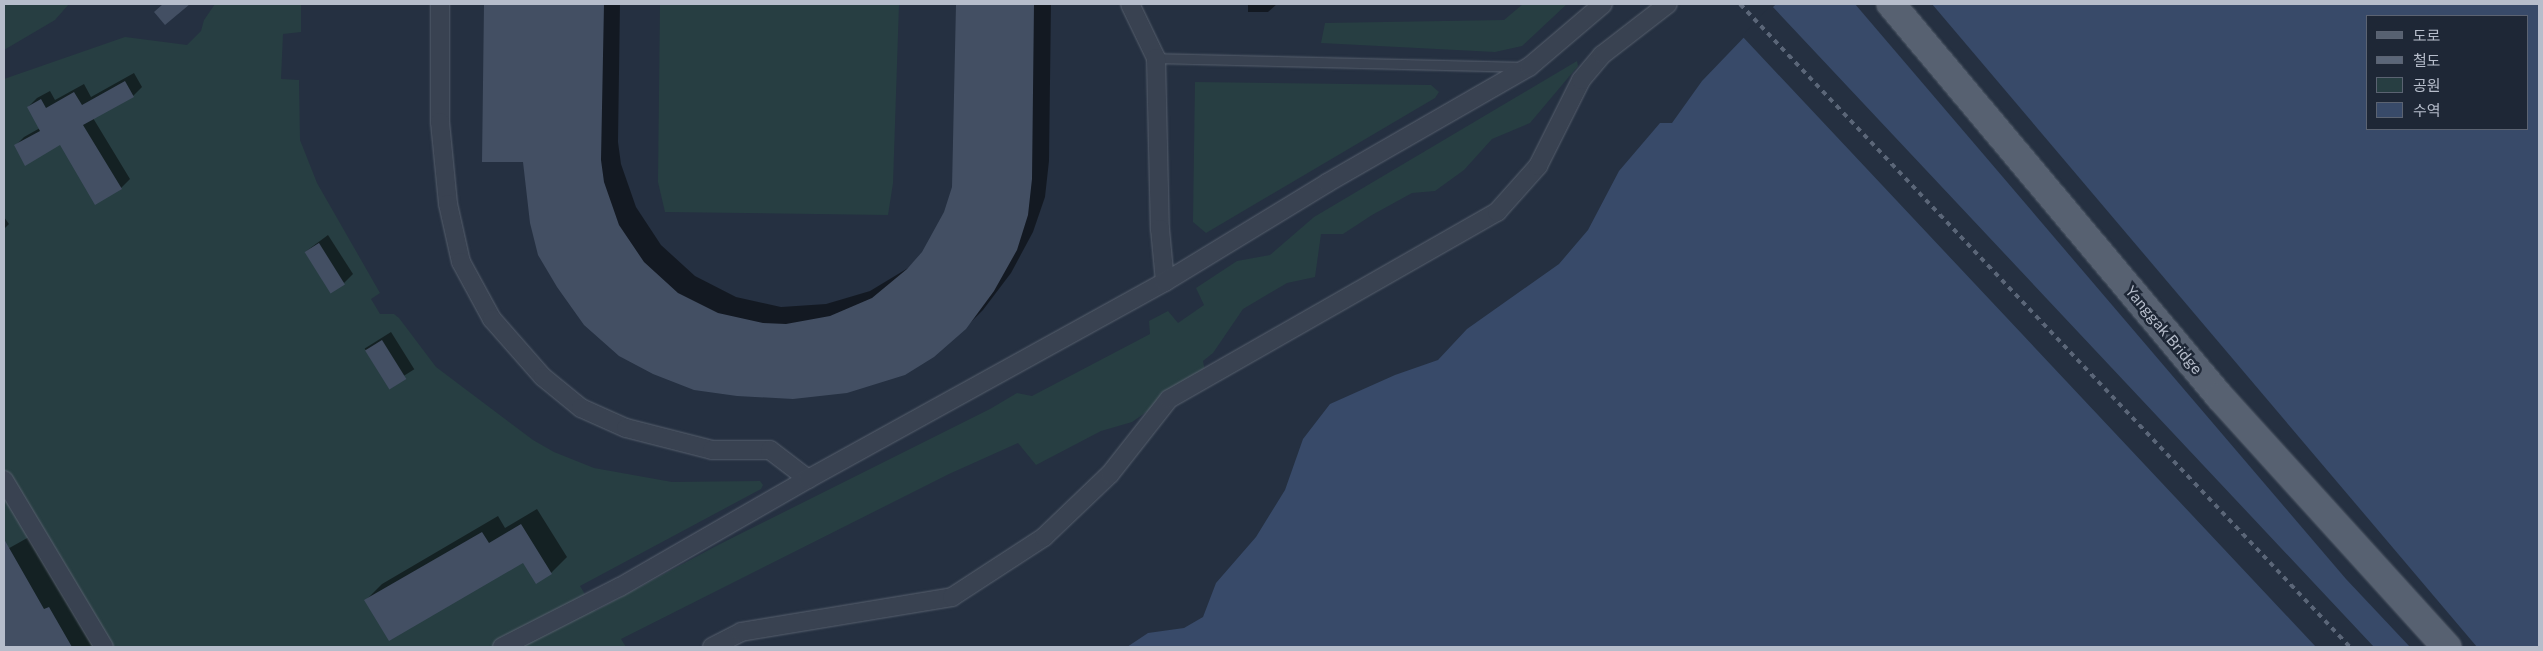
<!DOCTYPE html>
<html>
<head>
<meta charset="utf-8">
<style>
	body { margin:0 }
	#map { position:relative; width:2543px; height:651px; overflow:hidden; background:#253041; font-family:"Public Sans","Noto Sans KR",sans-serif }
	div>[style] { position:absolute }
	.green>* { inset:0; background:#273e42 }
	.water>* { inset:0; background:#384a69 }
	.pier>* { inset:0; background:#253041 }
	.shadow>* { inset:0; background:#0007; transform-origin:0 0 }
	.building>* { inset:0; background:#434f63; transform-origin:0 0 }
	.roads { filter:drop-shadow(0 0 1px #57606e) drop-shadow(0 0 1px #57606e) }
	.lane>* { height:9px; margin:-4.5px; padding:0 4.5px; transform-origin:4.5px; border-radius:4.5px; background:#394251 }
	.street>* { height:18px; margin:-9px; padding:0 9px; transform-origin:9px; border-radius:9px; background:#394251 }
	.primary>* { height:28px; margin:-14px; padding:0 14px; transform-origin:14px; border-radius:14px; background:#576171 }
	.rail>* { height:4px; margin-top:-2px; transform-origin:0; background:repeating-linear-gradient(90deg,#5b6678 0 5px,transparent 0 10px) }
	span { translate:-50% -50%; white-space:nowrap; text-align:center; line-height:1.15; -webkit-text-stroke:5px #1e2736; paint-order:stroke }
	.street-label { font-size:15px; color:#b6bdcb }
	.frame { position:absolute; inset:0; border:5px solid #b6bdcb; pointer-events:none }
	.legend { position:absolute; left:2366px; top:15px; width:162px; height:115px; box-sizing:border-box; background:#1e2736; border:1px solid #5b6372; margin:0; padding:6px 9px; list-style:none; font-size:15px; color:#b6bdcb }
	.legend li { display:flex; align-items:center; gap:10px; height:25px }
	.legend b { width:25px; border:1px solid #5b6372 }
</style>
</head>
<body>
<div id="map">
	<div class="green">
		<div style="clip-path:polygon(4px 4px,69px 4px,55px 20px,4px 50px)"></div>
		<div style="clip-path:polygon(215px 4px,301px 4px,301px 32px,283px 34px,281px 79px,299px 80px,300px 140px,317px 183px,380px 293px,371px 299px,380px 314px,394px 314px,399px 318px,436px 367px,533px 440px,554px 452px,594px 468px,672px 482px,760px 481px,763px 485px,761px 489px,580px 586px,595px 611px,718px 545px,990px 409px,1017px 393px,1032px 396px,1150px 334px,1149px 321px,1168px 311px,1178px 323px,1204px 305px,1196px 288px,1237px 261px,1270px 255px,1314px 217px,1577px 61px,1578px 66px,1530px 123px,1492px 139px,1464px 170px,1435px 191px,1412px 193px,1372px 215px,1343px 234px,1321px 234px,1315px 277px,1287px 283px,1243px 309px,1213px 353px,1203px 361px,1205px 371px,1132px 422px,1101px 431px,1036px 465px,1018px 443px,949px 474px,621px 639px,626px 647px,4px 647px,4px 79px,125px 37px,187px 45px,201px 31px,204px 20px)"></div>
		<div style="clip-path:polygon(660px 4px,899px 4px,893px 183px,888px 215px,665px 212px,658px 182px)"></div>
		<div style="clip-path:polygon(1523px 4px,1567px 4px,1522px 46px,1495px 52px,1321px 43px,1325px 23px,1504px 20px)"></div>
		<div style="clip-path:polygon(1195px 82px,1431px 85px,1439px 92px,1435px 98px,1206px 233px,1193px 222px)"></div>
	</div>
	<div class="water">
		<div style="clip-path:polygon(evenodd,1776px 4px,2539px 4px,2539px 647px,1127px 647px,1148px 633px,1184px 628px,1203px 617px,1216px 583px,1256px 537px,1285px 490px,1303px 439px,1330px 404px,1395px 375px,1438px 360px,1467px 329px,1559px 264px,1588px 230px,1619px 171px,1660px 123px,1672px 123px,1702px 81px,1776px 4px,2367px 16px,2527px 16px,2527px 129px,2367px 129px,2367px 16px)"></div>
	</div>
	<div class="pier">
		<div style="clip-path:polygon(1855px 4px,1932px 4px,2477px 647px,2410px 647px,2346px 579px)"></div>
		<div style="clip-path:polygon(1771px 5px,2374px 647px,2375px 647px,2316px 647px,1742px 36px)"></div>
	</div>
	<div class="shadow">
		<div style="clip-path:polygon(485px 4px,620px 4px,618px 142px,621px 164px,636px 207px,661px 245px,695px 276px,736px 297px,781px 307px,826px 304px,870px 291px,908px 268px,923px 253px,945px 213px,953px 187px,957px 4px,1051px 4px,1049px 161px,1045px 197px,1033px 232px,1011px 273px,983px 310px,965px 328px,695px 389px,524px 161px,484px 160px)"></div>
		<div style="clip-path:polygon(1248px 4px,1277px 4px,1268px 12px,1248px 12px)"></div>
		<div style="clip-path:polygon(134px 73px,142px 87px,133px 96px,93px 118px,130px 179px,121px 188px,60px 144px,15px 146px,24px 137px,40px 128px,28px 107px,37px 98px,50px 91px,55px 100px,84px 84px,91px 97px)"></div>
		<div style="clip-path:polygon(4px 217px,9px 224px,4px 229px)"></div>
		<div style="clip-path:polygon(328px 235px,353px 274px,344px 283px,305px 252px)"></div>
		<div style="left:391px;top:332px;width:44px;height:31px;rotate:58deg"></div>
		<div style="clip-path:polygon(537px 509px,567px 557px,551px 573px,524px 561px,366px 600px,382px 584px,498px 516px,505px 528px)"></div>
		<div style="clip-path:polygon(29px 537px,99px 647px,4px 647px,4px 551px)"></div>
	</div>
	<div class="building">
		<div style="clip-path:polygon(163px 4px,190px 4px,165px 25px,154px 12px)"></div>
		<div style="clip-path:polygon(484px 4px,604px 4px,601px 160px,604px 182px,619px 225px,644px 262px,678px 293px,718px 313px,763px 323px,786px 324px,830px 316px,872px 298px,907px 269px,922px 252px,944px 212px,952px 187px,956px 4px,1034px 4px,1032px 179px,1028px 215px,1017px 250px,994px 291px,966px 329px,934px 357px,905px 375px,847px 393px,793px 399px,737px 396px,694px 390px,653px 374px,619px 356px,584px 325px,557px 287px,538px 255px,530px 223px,523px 162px,482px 162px)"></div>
		<div style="clip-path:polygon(125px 81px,134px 97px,83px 125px,122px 189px,95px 205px,60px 145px,25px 166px,14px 145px,40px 131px,27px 107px,41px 99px,46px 108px,74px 92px,82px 105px)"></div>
		<div style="left:319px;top:243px;width:49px;height:17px;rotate:58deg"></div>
		<div style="left:382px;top:340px;width:46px;height:20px;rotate:58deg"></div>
		<div style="clip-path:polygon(521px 524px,552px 574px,536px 584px,523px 563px,389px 641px,364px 600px,482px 532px,489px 543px)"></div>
		<div style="clip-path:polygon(4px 539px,44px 609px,49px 607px,72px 647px,4px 647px)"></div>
	</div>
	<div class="roads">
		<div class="lane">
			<div style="left:1156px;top:58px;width:367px;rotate:1.4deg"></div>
		</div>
		<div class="street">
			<div style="left:440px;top:4px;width:118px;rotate:90deg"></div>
			<div style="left:440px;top:122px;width:82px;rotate:84.4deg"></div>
			<div style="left:448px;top:204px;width:59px;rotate:77.4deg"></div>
			<div style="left:461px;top:262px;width:65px;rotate:61.5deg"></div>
			<div style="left:492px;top:319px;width:77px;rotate:48.7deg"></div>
			<div style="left:543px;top:377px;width:49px;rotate:39.2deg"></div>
			<div style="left:581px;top:408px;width:49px;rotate:24deg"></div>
			<div style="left:626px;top:428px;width:89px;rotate:14.3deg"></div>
			<div style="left:712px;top:450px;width:58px"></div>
			<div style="left:770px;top:450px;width:48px;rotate:37.3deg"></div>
			<div style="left:1130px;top:4px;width:60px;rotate:64.3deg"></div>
			<div style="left:1156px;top:58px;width:171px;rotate:88.7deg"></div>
			<div style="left:1160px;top:229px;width:53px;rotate:84.6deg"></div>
			<div style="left:4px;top:480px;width:195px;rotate:59.1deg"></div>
			<div style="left:502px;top:647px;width:132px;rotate:-27deg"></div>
			<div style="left:620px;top:587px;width:217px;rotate:-29.9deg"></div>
			<div style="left:808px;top:479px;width:408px;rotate:-28.9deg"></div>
			<div style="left:1165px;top:282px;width:190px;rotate:-31.4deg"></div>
			<div style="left:1327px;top:183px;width:233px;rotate:-29.9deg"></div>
			<div style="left:1529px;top:67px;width:97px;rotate:-40.4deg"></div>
			<div style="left:712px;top:647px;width:33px;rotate:-27deg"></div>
			<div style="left:741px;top:632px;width:214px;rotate:-9.4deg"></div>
			<div style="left:952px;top:597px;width:110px;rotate:-33.1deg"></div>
			<div style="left:1044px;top:537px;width:91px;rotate:-43.7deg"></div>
			<div style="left:1110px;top:474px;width:95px;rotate:-51.8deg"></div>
			<div style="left:1169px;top:399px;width:378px;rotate:-29.7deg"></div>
			<div style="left:1497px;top:212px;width:62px;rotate:-48.3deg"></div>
			<div style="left:1538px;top:166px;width:96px;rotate:-63.4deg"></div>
			<div style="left:1581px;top:80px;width:33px;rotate:-50deg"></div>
			<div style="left:1602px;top:55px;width:83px;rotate:-37.7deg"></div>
		</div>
		<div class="primary">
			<div style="left:1891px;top:4px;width:513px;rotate:50.07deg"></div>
			<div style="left:2220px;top:397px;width:338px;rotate:47.8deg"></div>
		</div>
	</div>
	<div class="rail">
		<div style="left:1740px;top:4px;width:886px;rotate:46.51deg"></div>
	</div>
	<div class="street-label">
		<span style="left:2164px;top:330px;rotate:50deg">Yanggak Bridge</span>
	</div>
	<div class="frame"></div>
	<ul class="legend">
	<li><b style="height:6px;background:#576171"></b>도로</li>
	<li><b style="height:6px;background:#5b6678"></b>철도</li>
	<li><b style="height:14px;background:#273e42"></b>공원</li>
	<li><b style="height:14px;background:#384a69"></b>수역</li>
	</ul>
</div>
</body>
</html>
